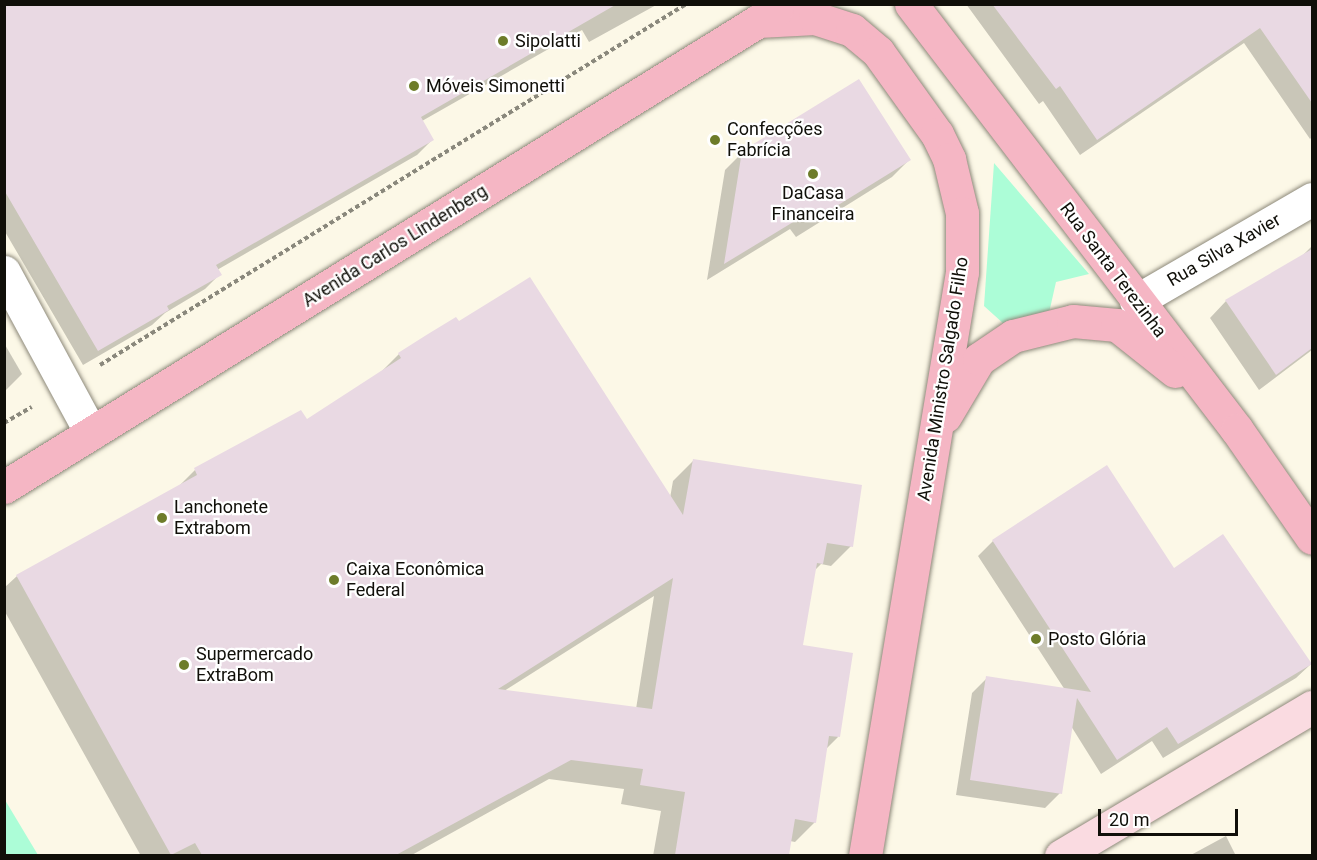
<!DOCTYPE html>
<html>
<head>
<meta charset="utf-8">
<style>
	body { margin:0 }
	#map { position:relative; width:1317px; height:860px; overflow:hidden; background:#fcf8e7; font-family:Roboto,sans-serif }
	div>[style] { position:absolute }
	.green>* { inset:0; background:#acfdd7 }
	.shadow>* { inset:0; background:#0003 }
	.building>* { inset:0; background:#e9d9e3 }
	.path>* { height:4px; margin-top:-2px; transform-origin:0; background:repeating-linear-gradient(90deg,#8a887c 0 4.5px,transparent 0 7.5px) }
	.roads { filter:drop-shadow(0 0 2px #8d897a) drop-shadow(0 0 2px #8d897a) }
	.minor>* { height:33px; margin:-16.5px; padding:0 16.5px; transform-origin:16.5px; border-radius:16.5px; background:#fff }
	.secondary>* { height:33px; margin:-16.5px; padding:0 16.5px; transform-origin:16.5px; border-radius:16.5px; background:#fadbe1 }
	.primary>* { height:33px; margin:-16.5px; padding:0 16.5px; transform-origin:16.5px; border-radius:16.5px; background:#f5b6c4 }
	.dots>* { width:16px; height:16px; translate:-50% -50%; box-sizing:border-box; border:3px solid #fff; border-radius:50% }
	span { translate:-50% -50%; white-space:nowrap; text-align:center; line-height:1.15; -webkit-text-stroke:4.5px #fff; paint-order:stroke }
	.poi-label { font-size:18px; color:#100f09 }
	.left { translate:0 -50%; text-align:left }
	.street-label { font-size:18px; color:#100f09 }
	.frame { position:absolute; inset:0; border:6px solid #100f09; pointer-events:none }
	.scale { position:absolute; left:1098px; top:809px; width:140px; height:27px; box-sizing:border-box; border:3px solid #100f09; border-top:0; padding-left:8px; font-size:18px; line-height:21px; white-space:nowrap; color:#100f09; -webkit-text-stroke:4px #fff; paint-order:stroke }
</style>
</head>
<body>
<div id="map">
	<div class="green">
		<div style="clip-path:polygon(994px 163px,1089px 274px,1056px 282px,1049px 313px,1004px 324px,984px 306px)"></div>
		<div style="clip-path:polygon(4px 800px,5px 800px,38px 855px,5px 855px)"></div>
	</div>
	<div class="shadow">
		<div style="clip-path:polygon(4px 4px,658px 4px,589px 42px,582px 30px,422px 121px,432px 140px,417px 155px,217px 270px,220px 274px,205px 289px,165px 313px,152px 325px,83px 365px,4px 230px)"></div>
		<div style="clip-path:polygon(966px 4px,1312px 4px,1312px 137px,1310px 139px,1244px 43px,1080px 155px,1043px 101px,1039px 104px)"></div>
		<div style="clip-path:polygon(743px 152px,909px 160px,892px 177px,796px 237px,790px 229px,707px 280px,725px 170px)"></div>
		<div style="clip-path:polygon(1312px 246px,1312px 350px,1259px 390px,1210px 318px,1226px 301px,1300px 258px)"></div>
		<div style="clip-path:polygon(4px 343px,22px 374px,4px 392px)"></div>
		<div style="clip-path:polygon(evenodd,399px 354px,670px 498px,673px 481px,693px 461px,851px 546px,831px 566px,821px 564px,814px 571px,801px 647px,838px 737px,826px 749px,815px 822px,795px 842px,790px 841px,788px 856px,653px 856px,661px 811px,621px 804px,624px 789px,549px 779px,410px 856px,141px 856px,4px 610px,4px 588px,17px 576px,178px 487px,195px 470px,306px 421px,379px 374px,399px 354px,654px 596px,636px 709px,504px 691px,654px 596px)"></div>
		<div style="clip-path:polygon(993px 541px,1173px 570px,1311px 664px,1296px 678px,1163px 758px,1152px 741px,1101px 774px,1071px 726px,1060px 793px,1045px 808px,956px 795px,972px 693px,987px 678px,1065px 690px,978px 556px)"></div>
		<div style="clip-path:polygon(1226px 836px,1236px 856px,1189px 856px)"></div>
	</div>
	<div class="building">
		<div style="clip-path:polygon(4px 4px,617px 4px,421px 117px,434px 140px,216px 265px,222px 275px,167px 306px,169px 310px,98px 351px,4px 190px)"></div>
		<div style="clip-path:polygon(992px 4px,1312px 4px,1312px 103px,1260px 28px,1097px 140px,1060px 86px,1056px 89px)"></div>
		<div style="clip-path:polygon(859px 79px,911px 160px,814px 220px,808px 213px,724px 264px,742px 151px)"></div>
		<div style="clip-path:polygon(1312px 249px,1312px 348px,1276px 375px,1225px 300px)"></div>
		<div style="clip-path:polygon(evenodd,530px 277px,683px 515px,693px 459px,862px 485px,853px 547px,827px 543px,823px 564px,817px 563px,803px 645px,853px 653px,840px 737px,829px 736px,816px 823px,795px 819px,789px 855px,675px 855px,685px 792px,640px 785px,643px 769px,571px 760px,396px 855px,202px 855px,195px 843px,171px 855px,16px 575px,197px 475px,194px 468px,301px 410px,307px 419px,401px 358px,398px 353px,428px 334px,456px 317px,459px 321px,530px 277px,673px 578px,652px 709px,498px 689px,673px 578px)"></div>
		<div style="clip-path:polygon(1107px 465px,1174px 568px,1223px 534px,1312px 664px,1178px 744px,1167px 727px,1117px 760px,1077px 698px,1062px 794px,970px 780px,986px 676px,1091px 692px,992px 540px)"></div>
	</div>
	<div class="path">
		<div style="left:100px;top:365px;width:688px;rotate:-31.63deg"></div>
		<div style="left:4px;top:423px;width:32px;rotate:-30deg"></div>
	</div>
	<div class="roads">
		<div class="minor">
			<div style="left:4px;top:272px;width:183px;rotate:61.6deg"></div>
			<div style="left:1136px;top:301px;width:203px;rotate:-30.1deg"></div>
		</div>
		<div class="secondary">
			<div style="left:1061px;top:856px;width:292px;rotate:-30.7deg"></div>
		</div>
		<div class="primary">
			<div style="left:911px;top:4px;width:536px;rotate:52.57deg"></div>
			<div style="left:1237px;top:430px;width:131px;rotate:55.2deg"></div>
			<div style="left:758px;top:21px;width:57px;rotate:-3deg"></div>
			<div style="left:815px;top:18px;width:39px;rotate:18deg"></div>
			<div style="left:852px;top:30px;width:34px;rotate:40deg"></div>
			<div style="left:878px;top:52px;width:101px;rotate:54.3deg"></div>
			<div style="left:937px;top:134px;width:28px;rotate:64deg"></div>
			<div style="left:949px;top:159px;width:56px;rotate:76.5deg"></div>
			<div style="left:962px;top:213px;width:59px;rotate:90deg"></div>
			<div style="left:962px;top:272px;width:592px;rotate:99.43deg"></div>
			<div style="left:945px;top:416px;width:66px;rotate:-59.2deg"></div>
			<div style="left:979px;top:359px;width:41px;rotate:-34.1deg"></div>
			<div style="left:1013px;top:336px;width:62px;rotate:-14deg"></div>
			<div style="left:1073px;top:321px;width:44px;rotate:5.2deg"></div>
			<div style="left:1117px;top:325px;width:74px;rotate:38.4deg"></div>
			<div style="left:4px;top:487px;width:907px;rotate:-31.71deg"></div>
		</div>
	</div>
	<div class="dots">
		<div style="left:503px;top:41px;background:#6d7c2a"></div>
		<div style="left:414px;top:86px;background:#6d7c2a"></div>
		<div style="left:715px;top:140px;background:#6d7c2a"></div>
		<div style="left:813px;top:174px;background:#6d7c2a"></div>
		<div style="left:162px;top:518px;background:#6d7c2a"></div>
		<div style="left:334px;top:580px;background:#6d7c2a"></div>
		<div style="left:1036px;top:639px;background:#6d7c2a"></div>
		<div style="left:184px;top:665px;background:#6d7c2a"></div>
	</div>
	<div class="poi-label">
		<span class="left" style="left:515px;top:41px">Sipolatti</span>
		<span class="left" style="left:426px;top:86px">Móveis Simonetti</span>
		<span class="left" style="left:727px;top:140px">Confecções<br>Fabrícia</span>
		<span style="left:813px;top:204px">DaCasa<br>Financeira</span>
		<span class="left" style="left:174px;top:518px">Lanchonete<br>Extrabom</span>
		<span class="left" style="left:346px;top:580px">Caixa Econômica<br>Federal</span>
		<span class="left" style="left:1048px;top:639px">Posto Glória</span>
		<span class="left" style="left:196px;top:665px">Supermercado<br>ExtraBom</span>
	</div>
	<div class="street-label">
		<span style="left:395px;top:246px;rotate:-32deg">Avenida Carlos Lindenberg</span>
		<span style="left:1224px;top:250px;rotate:-30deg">Rua Silva Xavier</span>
		<span style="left:1113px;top:270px;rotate:53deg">Rua Santa Terezinha</span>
		<span style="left:943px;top:379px;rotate:-81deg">Avenida Ministro Salgado Filho</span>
	</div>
	<div class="frame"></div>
	<div class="scale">20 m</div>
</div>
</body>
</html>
